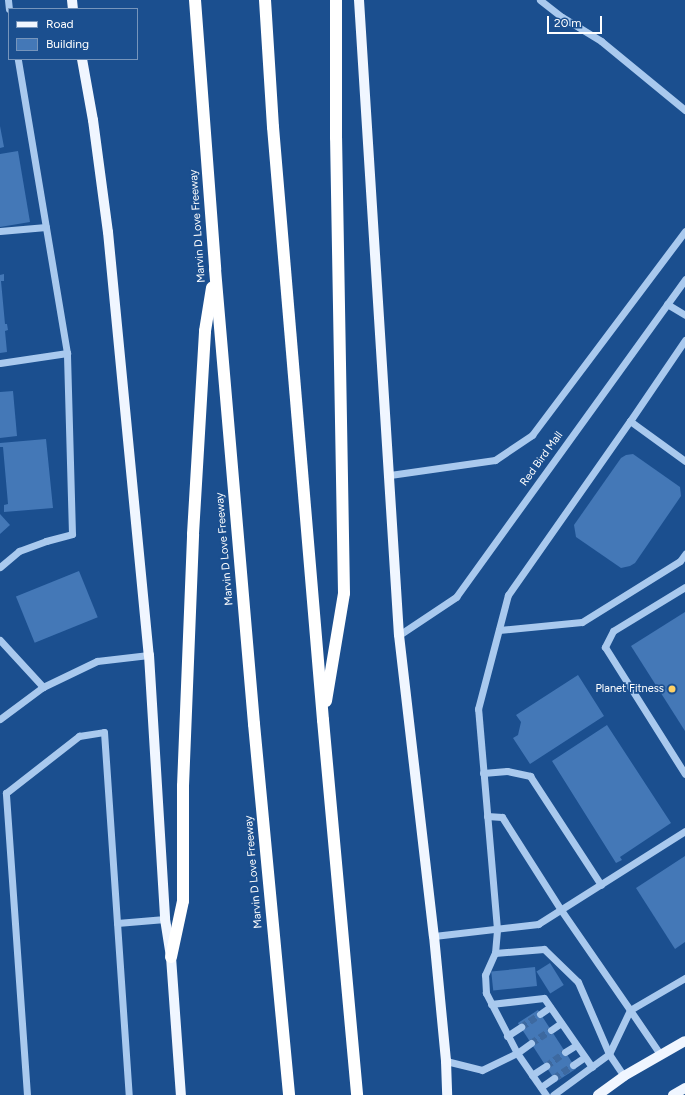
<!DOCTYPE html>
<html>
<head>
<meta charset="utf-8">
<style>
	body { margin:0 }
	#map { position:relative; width:685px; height:1095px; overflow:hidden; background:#1b4f8f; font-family:Figtree,sans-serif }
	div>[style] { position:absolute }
	.building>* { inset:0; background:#4478b7; transform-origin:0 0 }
	.minor-tunnel>* { height:7px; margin-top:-3.5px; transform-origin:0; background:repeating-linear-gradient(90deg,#3d69a0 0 7px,transparent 0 10.5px) }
	.minor>* { height:7px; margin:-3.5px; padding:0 3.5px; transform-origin:3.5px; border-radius:3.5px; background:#a9c9ee }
	.major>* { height:10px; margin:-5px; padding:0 5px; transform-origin:5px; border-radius:5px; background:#f0f6ff }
	.highway>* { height:12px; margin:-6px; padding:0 6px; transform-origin:6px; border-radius:6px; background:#fff }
	.dots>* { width:11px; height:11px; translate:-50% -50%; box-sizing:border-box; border:2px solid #1b4f8f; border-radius:50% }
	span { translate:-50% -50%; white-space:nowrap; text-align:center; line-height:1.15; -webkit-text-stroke:3.5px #1b4f8f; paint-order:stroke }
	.street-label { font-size:11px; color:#fff }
	.poi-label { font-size:11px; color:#fff }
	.right { translate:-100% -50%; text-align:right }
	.legend { position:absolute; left:8px; top:8px; width:130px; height:52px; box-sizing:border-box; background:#1b4f8f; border:1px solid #7695bc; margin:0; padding:5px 7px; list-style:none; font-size:12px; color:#fff }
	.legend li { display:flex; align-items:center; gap:8px; height:20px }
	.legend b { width:20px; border:1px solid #7695bc }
	.scale { position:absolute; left:547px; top:16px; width:55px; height:18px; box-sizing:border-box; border:2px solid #fff; border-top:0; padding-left:5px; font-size:12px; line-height:14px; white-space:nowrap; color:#fff; -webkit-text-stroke:3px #1b4f8f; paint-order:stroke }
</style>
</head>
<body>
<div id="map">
	<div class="building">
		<div style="clip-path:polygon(0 126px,4px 147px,0 148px)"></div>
		<div style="clip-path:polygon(18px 151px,30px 222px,0 227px,0 154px)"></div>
		<div style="clip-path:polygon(4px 274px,4px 281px,1px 281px,5px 324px,7px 324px,8px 330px,5px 331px,7px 352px,0 353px,0 275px)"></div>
		<div style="clip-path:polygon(13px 391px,17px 436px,0 438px,0 392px)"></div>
		<div style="clip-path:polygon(46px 439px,53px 508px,4px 512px,4px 505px,8px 504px,3px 447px,0 447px,0 443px)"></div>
		<div style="clip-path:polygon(633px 454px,680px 487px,681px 496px,635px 563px,630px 566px,621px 568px,576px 537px,574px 525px,621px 458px,626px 455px)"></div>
		<div style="clip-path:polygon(0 514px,10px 525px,0 534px)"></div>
		<div style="left:79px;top:571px;width:50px;height:68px;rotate:68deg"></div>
		<div style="clip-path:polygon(685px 612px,685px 731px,631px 646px)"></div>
		<div style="clip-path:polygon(578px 675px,604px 716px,530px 764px,513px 738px,518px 735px,521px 722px,516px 715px)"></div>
		<div style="clip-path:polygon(607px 725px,671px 823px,620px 857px,622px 860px,616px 863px,552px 761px)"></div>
		<div style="clip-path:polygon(685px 856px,685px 942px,675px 949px,636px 888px)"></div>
		<div style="left:550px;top:963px;width:26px;height:16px;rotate:58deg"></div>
		<div style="left:535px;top:967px;width:19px;height:44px;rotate:84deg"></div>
		<div style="left:538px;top:1010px;width:70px;height:24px;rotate:57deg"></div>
	</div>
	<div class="minor-tunnel">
		<div style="left:521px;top:1027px;width:23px;rotate:-34deg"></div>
		<div style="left:531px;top:1043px;width:24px;rotate:-33deg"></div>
		<div style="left:546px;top:1066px;width:24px;rotate:-36deg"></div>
		<div style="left:554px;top:1078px;width:23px;rotate:-34deg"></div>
	</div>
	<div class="minor">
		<div style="left:8px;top:0;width:9px;rotate:84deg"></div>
		<div style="left:540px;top:0;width:28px;rotate:38deg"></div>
		<div style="left:562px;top:17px;width:46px;rotate:31.6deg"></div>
		<div style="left:601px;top:41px;width:109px;rotate:39.4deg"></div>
		<div style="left:0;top:231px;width:46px;rotate:-5deg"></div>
		<div style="left:667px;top:304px;width:21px;rotate:31deg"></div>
		<div style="left:0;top:363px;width:68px;rotate:-8.5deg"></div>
		<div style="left:630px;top:421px;width:98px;rotate:-55.8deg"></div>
		<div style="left:390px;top:475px;width:106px;rotate:-8.1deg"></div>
		<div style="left:495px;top:460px;width:45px;rotate:-34deg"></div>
		<div style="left:532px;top:435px;width:255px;rotate:-53.1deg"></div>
		<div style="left:0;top:567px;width:25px;rotate:-40deg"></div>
		<div style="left:19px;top:551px;width:29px;rotate:-20deg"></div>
		<div style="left:46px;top:541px;width:27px;rotate:-15deg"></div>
		<div style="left:72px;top:534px;width:181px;rotate:-91.6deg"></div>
		<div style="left:67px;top:353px;width:298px;rotate:-99.5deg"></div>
		<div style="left:685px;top:587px;width:84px;rotate:148.6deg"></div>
		<div style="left:613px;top:631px;width:18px;rotate:117deg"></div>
		<div style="left:605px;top:647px;width:150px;rotate:57.8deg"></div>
		<div style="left:499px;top:630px;width:83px;rotate:-5.5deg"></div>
		<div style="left:582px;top:622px;width:115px;rotate:-31.9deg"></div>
		<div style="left:680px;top:561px;width:9px;rotate:-54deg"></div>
		<div style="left:399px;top:635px;width:69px;rotate:-33.7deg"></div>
		<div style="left:456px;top:597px;width:392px;rotate:-54.2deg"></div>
		<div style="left:0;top:640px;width:64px;rotate:47.5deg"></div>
		<div style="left:0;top:719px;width:54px;rotate:-36.7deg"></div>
		<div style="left:43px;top:687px;width:60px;rotate:-25.7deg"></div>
		<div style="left:97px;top:661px;width:52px;rotate:-6.6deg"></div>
		<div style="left:483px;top:773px;width:24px;rotate:-5deg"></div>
		<div style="left:507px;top:771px;width:24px;rotate:12deg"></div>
		<div style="left:530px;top:776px;width:130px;rotate:56.9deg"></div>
		<div style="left:487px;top:816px;width:15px;rotate:4deg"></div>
		<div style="left:502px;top:817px;width:110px;rotate:57.6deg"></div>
		<div style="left:561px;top:910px;width:121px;rotate:55.4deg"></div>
		<div style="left:630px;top:1010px;width:49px;rotate:115.5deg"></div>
		<div style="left:609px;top:1054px;width:69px;rotate:143.8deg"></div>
		<div style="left:117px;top:923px;width:48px;rotate:-4.8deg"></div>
		<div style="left:434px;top:936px;width:105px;rotate:-6.6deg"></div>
		<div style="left:538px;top:924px;width:174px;rotate:-32.3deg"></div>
		<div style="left:495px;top:953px;width:49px;rotate:-4.7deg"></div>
		<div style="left:544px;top:949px;width:47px;rotate:44.1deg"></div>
		<div style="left:578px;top:982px;width:78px;rotate:66.7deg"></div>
		<div style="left:609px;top:1054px;width:27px;rotate:56deg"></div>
		<div style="left:491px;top:1004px;width:53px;rotate:-6.5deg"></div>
		<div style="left:544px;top:998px;width:84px;rotate:55.2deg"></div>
		<div style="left:540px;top:1014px;width:12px;rotate:-35deg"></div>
		<div style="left:551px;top:1030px;width:12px;rotate:-35deg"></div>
		<div style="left:507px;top:1036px;width:17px;rotate:-33deg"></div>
		<div style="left:531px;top:1043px;width:17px;rotate:144deg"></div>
		<div style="left:517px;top:1053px;width:68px;rotate:-117.3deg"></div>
		<div style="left:486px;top:993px;width:18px;rotate:-93deg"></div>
		<div style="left:485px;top:975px;width:24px;rotate:-66deg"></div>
		<div style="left:495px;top:953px;width:24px;rotate:-85deg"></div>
		<div style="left:497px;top:929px;width:221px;rotate:-94.9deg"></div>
		<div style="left:478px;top:709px;width:118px;rotate:-75.3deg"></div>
		<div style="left:508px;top:595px;width:213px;rotate:-55deg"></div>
		<div style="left:630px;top:421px;width:68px;rotate:36deg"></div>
		<div style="left:565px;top:1052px;width:13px;rotate:-32deg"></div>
		<div style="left:660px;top:1054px;width:53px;rotate:-124.3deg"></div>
		<div style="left:630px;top:1010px;width:64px;rotate:-30.2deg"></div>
		<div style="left:446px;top:1061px;width:37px;rotate:14deg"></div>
		<div style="left:482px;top:1070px;width:39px;rotate:-26deg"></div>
		<div style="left:517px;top:1053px;width:51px;rotate:55.4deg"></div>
		<div style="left:573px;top:1065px;width:14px;rotate:-34deg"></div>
		<div style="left:532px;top:1075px;width:17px;rotate:-33deg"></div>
		<div style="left:541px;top:1087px;width:16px;rotate:-35deg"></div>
		<div style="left:27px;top:1095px;width:303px;rotate:-94deg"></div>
		<div style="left:6px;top:793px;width:93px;rotate:-38deg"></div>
		<div style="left:79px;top:736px;width:25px;rotate:-9deg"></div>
		<div style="left:104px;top:732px;width:364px;rotate:86.1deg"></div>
	</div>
	<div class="major">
		<div style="left:72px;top:0;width:9px;rotate:84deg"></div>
		<div style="left:359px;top:0;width:636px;rotate:86.4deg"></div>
		<div style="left:399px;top:635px;width:303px;rotate:83.4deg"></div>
		<div style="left:434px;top:936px;width:126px;rotate:84.5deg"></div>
		<div style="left:446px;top:1061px;width:34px;rotate:88deg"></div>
		<div style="left:82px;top:59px;width:62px;rotate:79.8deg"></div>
		<div style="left:93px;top:120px;width:113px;rotate:82.4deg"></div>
		<div style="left:108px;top:232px;width:425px;rotate:84.5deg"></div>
		<div style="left:149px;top:655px;width:264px;rotate:86.5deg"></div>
		<div style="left:165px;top:919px;width:38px;rotate:81deg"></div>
		<div style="left:171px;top:957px;width:138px;rotate:85.9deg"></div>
		<div style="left:598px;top:1095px;width:32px;rotate:-36deg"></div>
		<div style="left:624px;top:1076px;width:70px;rotate:-29.8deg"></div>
		<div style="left:673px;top:1095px;width:14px;rotate:-30deg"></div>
	</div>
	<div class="highway">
		<div style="left:195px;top:0;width:270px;rotate:85.7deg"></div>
		<div style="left:215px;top:269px;width:457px;rotate:85.1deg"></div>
		<div style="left:254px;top:724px;width:373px;rotate:84.6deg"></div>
		<div style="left:265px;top:0;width:127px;rotate:86.4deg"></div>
		<div style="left:273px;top:127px;width:595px;rotate:85.18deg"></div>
		<div style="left:323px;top:720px;width:377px;rotate:84.8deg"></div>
		<div style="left:326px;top:701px;width:109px;rotate:-80.5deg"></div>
		<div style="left:344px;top:593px;width:455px;rotate:-91deg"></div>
		<div style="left:336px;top:138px;width:138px;rotate:-90deg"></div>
		<div style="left:171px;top:957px;width:57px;rotate:-77.9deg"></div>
		<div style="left:183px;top:901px;width:115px;rotate:-90deg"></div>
		<div style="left:183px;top:786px;width:252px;rotate:-87.7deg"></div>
		<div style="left:193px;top:534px;width:203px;rotate:-86.6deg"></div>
		<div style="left:205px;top:331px;width:44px;rotate:-80.8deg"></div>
	</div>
	<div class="dots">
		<div style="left:672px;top:689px;background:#ffd166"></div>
	</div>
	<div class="street-label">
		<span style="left:198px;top:226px;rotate:-94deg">Marvin D Love Freeway</span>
		<span style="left:542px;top:459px;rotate:-54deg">Red Bird Mall</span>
		<span style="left:225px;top:549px;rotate:-95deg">Marvin D Love Freeway</span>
		<span style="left:254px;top:872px;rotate:-95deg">Marvin D Love Freeway</span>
	</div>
	<div class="poi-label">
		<span class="right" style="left:664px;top:689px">Planet Fitness</span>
	</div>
	<ul class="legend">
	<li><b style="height:5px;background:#f0f6ff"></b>Road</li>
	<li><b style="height:11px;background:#4478b7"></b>Building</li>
	</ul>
	<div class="scale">20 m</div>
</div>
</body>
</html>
